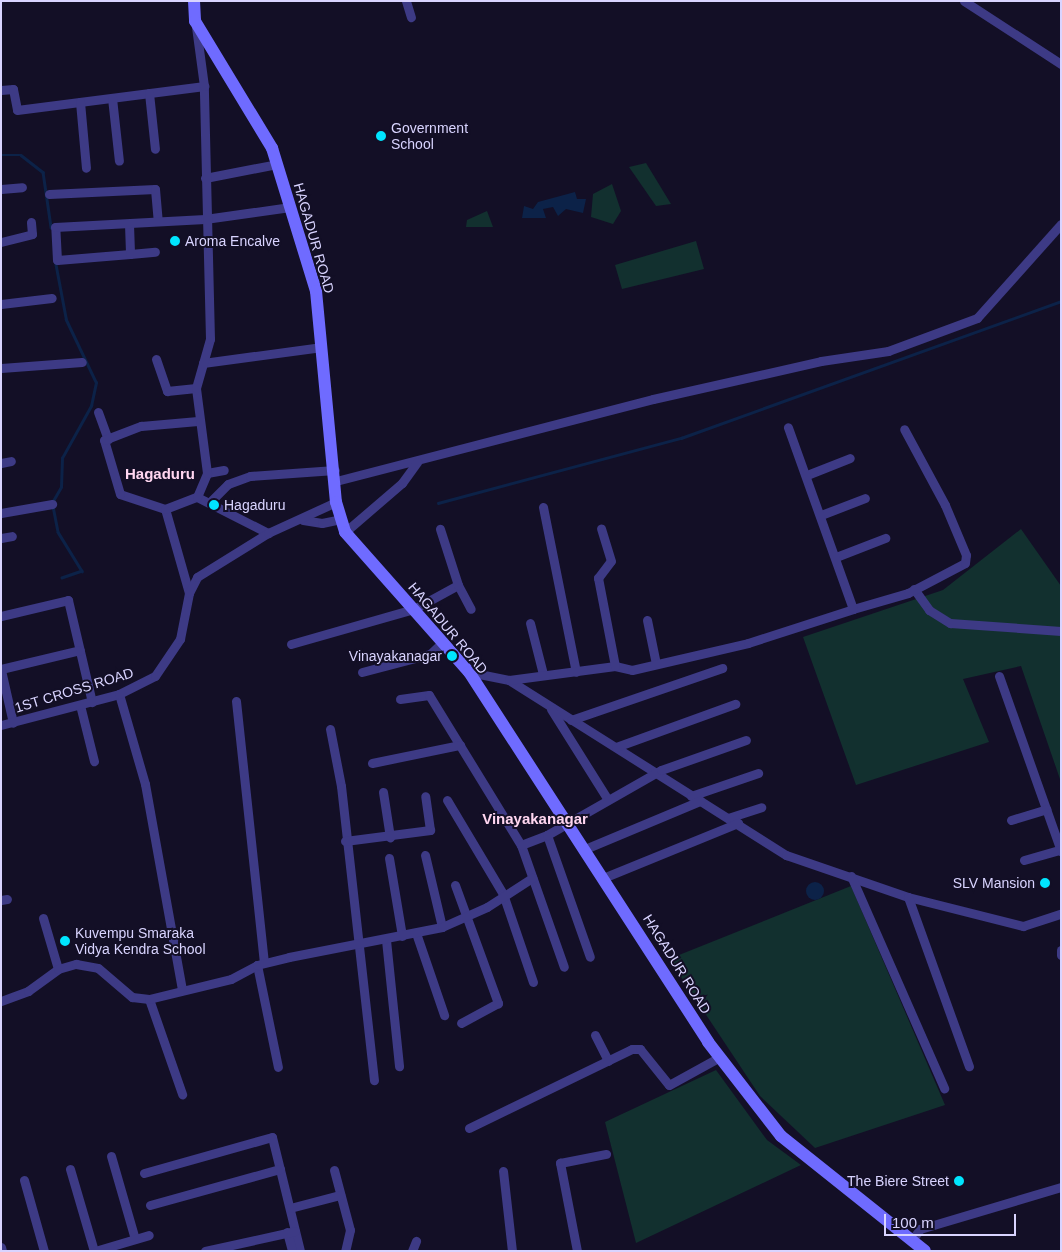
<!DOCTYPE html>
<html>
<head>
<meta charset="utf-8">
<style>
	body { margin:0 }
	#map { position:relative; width:1062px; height:1252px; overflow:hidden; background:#130f26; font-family:Helvetica,sans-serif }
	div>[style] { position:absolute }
	.green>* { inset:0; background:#12302f }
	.water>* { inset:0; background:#0c2248 }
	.round { border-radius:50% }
	.stream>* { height:2.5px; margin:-1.25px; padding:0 1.25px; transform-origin:1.25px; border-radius:1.25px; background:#0c2248 }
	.street>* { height:9px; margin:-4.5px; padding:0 4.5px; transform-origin:4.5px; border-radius:4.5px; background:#3d3a85 }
	.secondary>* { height:12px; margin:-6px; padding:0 6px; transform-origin:6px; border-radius:6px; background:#6f6bff }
	.dots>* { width:14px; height:14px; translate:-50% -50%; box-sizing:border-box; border:2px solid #130f26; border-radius:50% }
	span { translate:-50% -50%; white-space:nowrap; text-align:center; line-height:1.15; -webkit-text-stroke:4px #130f26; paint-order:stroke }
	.poi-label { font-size:14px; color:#d9d4ff }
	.left { translate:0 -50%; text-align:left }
	.right { translate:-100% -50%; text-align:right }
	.street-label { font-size:14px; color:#d9d4ff }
	.neighbourhood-label { font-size:15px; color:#ffd6f0; font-weight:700 }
	.frame { position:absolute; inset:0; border:2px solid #d9d4ff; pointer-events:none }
	.scale { position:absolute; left:884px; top:1214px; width:132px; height:22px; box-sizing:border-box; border:2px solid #d9d4ff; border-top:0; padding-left:6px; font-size:15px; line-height:18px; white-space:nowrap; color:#d9d4ff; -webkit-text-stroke:4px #130f26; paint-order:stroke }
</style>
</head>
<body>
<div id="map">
	<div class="green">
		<div style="clip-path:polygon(646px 163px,671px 204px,656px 206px,629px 167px)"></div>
		<div style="clip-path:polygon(612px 184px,621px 211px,613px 224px,591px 217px,593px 194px)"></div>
		<div style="clip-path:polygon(487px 211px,493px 227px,466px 227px,467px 220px)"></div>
		<div style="clip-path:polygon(696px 241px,704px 269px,622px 289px,615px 265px)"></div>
		<div style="clip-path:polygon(1021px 529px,1061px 586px,1061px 782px,1021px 666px,963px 679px,989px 742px,856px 785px,803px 637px,943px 590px)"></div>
		<div style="clip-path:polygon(851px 886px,945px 1105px,815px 1148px,760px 1096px,669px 959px)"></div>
		<div style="clip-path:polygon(716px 1070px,767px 1140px,801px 1165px,636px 1243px,605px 1122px)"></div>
	</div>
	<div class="water">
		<div style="clip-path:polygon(575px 192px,577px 199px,586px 199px,583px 213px,566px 209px,558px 216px,553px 207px,543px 209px,546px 218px,522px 218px,524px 206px,533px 209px,538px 202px)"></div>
		<div class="round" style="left:806px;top:882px;width:18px;height:18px"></div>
	</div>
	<div class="stream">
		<div style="left:2px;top:155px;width:19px"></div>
		<div style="left:21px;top:155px;width:28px;rotate:38deg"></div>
		<div style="left:43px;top:172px;width:56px;rotate:81.7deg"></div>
		<div style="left:53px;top:501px;width:16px;rotate:-60deg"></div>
		<div style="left:61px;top:487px;width:29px;rotate:-88deg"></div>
		<div style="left:62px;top:458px;width:60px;rotate:-60.9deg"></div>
		<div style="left:91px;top:406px;width:24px;rotate:-78deg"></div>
		<div style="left:96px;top:383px;width:70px;rotate:-115.5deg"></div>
		<div style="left:66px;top:320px;width:59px;rotate:-100.7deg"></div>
		<div style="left:438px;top:503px;width:252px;rotate:-15deg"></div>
		<div style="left:681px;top:438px;width:404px;rotate:-19.8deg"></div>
		<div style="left:53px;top:506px;width:26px;rotate:79deg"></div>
		<div style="left:58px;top:532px;width:46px;rotate:58.4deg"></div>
		<div style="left:82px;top:571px;width:21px;rotate:161deg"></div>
	</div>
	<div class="street">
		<div style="left:406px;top:1px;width:17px;rotate:73deg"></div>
		<div style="left:964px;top:1px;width:116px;rotate:33deg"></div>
		<div style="left:1px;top:90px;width:12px;rotate:-5deg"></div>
		<div style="left:13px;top:89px;width:21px;rotate:79deg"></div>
		<div style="left:17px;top:110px;width:189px;rotate:-7.3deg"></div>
		<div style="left:149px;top:93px;width:56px;rotate:83.9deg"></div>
		<div style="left:112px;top:98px;width:63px;rotate:83.7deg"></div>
		<div style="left:80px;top:102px;width:66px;rotate:84.8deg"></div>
		<div style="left:205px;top:178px;width:73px;rotate:-11deg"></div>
		<div style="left:1px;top:189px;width:21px;rotate:-5deg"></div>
		<div style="left:49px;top:194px;width:106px;rotate:-2.7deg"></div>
		<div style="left:155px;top:189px;width:32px;rotate:85deg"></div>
		<div style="left:129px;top:224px;width:30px;rotate:88deg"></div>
		<div style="left:130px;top:254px;width:73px;rotate:175.3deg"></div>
		<div style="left:57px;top:260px;width:33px;rotate:-93deg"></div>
		<div style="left:55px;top:227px;width:150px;rotate:-3.1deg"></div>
		<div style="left:205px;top:219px;width:86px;rotate:-8deg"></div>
		<div style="left:1px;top:242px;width:32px;rotate:-14deg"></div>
		<div style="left:32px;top:234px;width:12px;rotate:-95deg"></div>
		<div style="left:130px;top:254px;width:25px;rotate:-5deg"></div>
		<div style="left:1px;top:304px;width:51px;rotate:-6.7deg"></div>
		<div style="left:156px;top:359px;width:34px;rotate:71deg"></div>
		<div style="left:167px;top:391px;width:29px;rotate:-6deg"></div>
		<div style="left:203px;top:363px;width:120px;rotate:-7.7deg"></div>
		<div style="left:1px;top:368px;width:81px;rotate:-4.2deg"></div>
		<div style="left:98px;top:412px;width:29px;rotate:70deg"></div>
		<div style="left:1px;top:463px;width:10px;rotate:-11deg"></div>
		<div style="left:207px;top:473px;width:17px;rotate:-10deg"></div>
		<div style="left:807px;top:475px;width:46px;rotate:-21.6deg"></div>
		<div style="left:336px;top:481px;width:327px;rotate:-14.5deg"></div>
		<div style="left:653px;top:399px;width:172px;rotate:-12.7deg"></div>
		<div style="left:821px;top:361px;width:68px;rotate:-8.5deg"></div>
		<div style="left:888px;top:351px;width:95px;rotate:-20.3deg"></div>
		<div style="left:977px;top:318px;width:126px;rotate:-48.2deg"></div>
		<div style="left:197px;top:497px;width:80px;rotate:26.9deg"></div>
		<div style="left:209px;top:503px;width:27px;rotate:-45deg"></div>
		<div style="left:228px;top:484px;width:23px;rotate:-20deg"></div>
		<div style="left:250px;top:476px;width:85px;rotate:-4deg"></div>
		<div style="left:543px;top:507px;width:168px;rotate:78.7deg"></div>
		<div style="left:165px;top:509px;width:47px;rotate:-161.6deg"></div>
		<div style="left:120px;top:494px;width:56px;rotate:-106.5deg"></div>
		<div style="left:104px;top:440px;width:40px;rotate:-21deg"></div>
		<div style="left:141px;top:426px;width:57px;rotate:-5deg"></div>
		<div style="left:1px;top:513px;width:52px;rotate:-10deg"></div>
		<div style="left:821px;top:515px;width:47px;rotate:-21.1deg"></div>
		<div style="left:303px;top:520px;width:19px;rotate:9deg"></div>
		<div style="left:322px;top:523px;width:19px;rotate:-12deg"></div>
		<div style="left:345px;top:532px;width:75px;rotate:-40.7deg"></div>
		<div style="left:402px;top:483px;width:26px;rotate:-54deg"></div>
		<div style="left:1px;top:538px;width:11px;rotate:-10deg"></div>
		<div style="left:836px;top:557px;width:53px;rotate:-21.2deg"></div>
		<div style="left:458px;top:585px;width:27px;rotate:62deg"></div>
		<div style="left:914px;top:589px;width:26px;rotate:54deg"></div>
		<div style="left:929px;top:610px;width:25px;rotate:32deg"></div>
		<div style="left:950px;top:623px;width:111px;rotate:4.1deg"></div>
		<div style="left:189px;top:593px;width:87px;rotate:-105.9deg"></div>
		<div style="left:165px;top:509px;width:34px;rotate:-21deg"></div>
		<div style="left:197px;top:497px;width:26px;rotate:-67deg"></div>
		<div style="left:207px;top:473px;width:86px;rotate:-97.4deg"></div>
		<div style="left:196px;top:388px;width:51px;rotate:-74.1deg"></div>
		<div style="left:210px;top:339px;width:253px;rotate:-91.4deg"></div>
		<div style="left:204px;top:86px;width:60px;rotate:-97.7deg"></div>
		<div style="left:853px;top:609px;width:57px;rotate:-16.2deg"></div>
		<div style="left:908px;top:593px;width:64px;rotate:-27.8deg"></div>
		<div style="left:965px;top:563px;width:8px;rotate:-83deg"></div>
		<div style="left:966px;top:555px;width:54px;rotate:-112.8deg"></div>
		<div style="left:945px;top:505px;width:86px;rotate:-118.3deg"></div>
		<div style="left:1px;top:616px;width:69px;rotate:-13.4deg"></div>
		<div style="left:68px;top:600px;width:105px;rotate:76.8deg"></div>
		<div style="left:647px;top:620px;width:45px;rotate:78.4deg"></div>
		<div style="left:530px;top:623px;width:53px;rotate:75.7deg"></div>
		<div style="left:291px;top:644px;width:128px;rotate:-15.9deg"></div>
		<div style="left:414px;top:609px;width:50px;rotate:-28.6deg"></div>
		<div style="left:458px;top:585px;width:59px;rotate:-107.8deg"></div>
		<div style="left:615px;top:666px;width:17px;rotate:13deg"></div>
		<div style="left:632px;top:670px;width:119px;rotate:-13.1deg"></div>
		<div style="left:748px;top:643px;width:110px;rotate:-17.9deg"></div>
		<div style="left:853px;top:609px;width:193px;rotate:-109.7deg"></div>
		<div style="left:1px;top:669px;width:81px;rotate:-13.5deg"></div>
		<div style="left:1px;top:670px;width:54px;rotate:77.2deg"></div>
		<div style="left:362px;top:672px;width:70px;rotate:-14.8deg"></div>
		<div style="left:430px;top:654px;width:16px;rotate:-43deg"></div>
		<div style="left:469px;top:672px;width:41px;rotate:11.3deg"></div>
		<div style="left:509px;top:680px;width:328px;rotate:32.3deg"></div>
		<div style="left:786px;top:855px;width:129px;rotate:19deg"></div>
		<div style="left:908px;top:897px;width:119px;rotate:14.2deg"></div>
		<div style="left:1023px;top:926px;width:40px;rotate:-18deg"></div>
		<div style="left:999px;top:676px;width:186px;rotate:70.5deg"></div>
		<div style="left:509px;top:680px;width:107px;rotate:-7.5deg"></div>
		<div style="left:615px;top:666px;width:90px;rotate:-100.9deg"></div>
		<div style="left:598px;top:578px;width:21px;rotate:-53deg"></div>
		<div style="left:611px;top:561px;width:34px;rotate:-107deg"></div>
		<div style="left:119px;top:694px;width:94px;rotate:73.9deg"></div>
		<div style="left:145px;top:784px;width:208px;rotate:79.8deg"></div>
		<div style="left:400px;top:699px;width:29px;rotate:-8deg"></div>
		<div style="left:429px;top:695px;width:176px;rotate:58.5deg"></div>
		<div style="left:521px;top:845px;width:129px;rotate:70.6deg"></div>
		<div style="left:236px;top:701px;width:263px;rotate:83.9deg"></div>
		<div style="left:80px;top:705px;width:58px;rotate:76deg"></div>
		<div style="left:551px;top:709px;width:107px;rotate:57.9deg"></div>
		<div style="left:571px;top:720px;width:160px;rotate:-19deg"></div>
		<div style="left:1px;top:725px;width:122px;rotate:-14.7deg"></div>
		<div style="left:119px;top:694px;width:40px;rotate:-26.6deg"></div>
		<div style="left:155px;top:676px;width:45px;rotate:-56deg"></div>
		<div style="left:180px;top:639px;width:47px;rotate:-78.9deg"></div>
		<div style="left:189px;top:593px;width:18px;rotate:-63deg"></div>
		<div style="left:197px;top:577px;width:84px;rotate:-31.8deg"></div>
		<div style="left:268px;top:533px;width:75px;rotate:-24.5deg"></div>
		<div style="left:330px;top:729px;width:58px;rotate:79.1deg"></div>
		<div style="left:341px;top:786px;width:296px;rotate:83.6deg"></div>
		<div style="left:616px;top:747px;width:127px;rotate:-19.9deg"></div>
		<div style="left:372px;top:763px;width:90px;rotate:-11.6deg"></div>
		<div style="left:383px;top:792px;width:46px;rotate:81.2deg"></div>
		<div style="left:691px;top:796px;width:71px;rotate:-18.9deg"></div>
		<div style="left:447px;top:800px;width:109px;rotate:59.2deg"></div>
		<div style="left:503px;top:894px;width:93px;rotate:71.2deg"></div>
		<div style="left:728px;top:818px;width:35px;rotate:-18deg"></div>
		<div style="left:1011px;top:820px;width:37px;rotate:-17deg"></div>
		<div style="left:547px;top:835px;width:129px;rotate:70.6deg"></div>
		<div style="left:345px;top:841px;width:86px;rotate:-7.4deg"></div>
		<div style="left:430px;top:830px;width:34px;rotate:-98deg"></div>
		<div style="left:521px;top:845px;width:28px;rotate:-21deg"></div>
		<div style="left:547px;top:835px;width:131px;rotate:-29.7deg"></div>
		<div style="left:661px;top:770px;width:90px;rotate:-19.4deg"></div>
		<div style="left:585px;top:849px;width:125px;rotate:-22.7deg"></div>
		<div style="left:425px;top:855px;width:74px;rotate:76.7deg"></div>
		<div style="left:389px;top:858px;width:79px;rotate:80.5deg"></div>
		<div style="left:1024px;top:860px;width:37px;rotate:-16deg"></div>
		<div style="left:851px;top:876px;width:232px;rotate:66.3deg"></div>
		<div style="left:603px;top:878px;width:146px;rotate:-22.2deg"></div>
		<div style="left:455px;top:885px;width:126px;rotate:70deg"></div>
		<div style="left:498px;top:1003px;width:42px;rotate:151.6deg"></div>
		<div style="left:908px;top:897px;width:180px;rotate:70.2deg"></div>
		<div style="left:1px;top:900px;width:6px;rotate:-9deg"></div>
		<div style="left:43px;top:918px;width:53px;rotate:73.6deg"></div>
		<div style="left:416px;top:933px;width:87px;rotate:71.1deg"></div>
		<div style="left:386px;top:940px;width:127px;rotate:84.1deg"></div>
		<div style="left:1061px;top:950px;width:5px;rotate:90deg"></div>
		<div style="left:257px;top:965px;width:104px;rotate:78.4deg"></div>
		<div style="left:149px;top:999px;width:101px;rotate:70.8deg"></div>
		<div style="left:1px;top:1001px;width:29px;rotate:-20deg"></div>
		<div style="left:28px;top:991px;width:37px;rotate:-36deg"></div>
		<div style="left:58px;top:969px;width:19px;rotate:-16deg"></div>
		<div style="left:76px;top:964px;width:22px;rotate:10deg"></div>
		<div style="left:98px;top:968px;width:45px;rotate:40.5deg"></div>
		<div style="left:132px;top:997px;width:17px;rotate:7deg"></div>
		<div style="left:149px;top:999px;width:84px;rotate:-13.7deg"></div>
		<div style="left:231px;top:979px;width:30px;rotate:-28deg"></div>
		<div style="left:257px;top:965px;width:33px;rotate:-14deg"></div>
		<div style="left:289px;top:957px;width:156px;rotate:-11.1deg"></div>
		<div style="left:442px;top:927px;width:49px;rotate:-24deg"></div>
		<div style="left:487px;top:907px;width:54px;rotate:-32.8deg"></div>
		<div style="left:595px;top:1035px;width:29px;rotate:63deg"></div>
		<div style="left:469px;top:1128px;width:181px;rotate:-25.9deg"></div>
		<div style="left:632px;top:1049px;width:8px"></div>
		<div style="left:640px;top:1049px;width:46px;rotate:51.1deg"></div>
		<div style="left:669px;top:1085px;width:58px;rotate:-28.8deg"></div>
		<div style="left:111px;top:1156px;width:86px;rotate:73.9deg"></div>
		<div style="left:70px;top:1169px;width:85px;rotate:73.7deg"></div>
		<div style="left:334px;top:1170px;width:62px;rotate:75.1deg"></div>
		<div style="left:350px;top:1230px;width:22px;rotate:103deg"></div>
		<div style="left:503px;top:1171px;width:81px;rotate:83.6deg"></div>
		<div style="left:144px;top:1173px;width:133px;rotate:-15.7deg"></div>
		<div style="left:272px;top:1137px;width:117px;rotate:76.2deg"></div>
		<div style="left:24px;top:1180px;width:74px;rotate:74.3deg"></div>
		<div style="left:150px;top:1205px;width:135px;rotate:-15.5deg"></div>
		<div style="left:290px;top:1208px;width:52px;rotate:-14.6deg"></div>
		<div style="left:287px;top:1232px;width:20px;rotate:75deg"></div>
		<div style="left:912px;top:1240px;width:14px;rotate:-54deg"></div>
		<div style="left:920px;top:1229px;width:147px;rotate:-16.6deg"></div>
		<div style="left:1px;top:1247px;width:4px;rotate:76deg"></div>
		<div style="left:95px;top:1251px;width:56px;rotate:-16.5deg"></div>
		<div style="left:205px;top:1251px;width:92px;rotate:-12.5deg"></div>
		<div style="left:412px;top:1251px;width:11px;rotate:-68deg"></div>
		<div style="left:577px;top:1251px;width:90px;rotate:-100.9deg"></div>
		<div style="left:560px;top:1163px;width:47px;rotate:-11.1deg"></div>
	</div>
	<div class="secondary">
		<div style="left:194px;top:1px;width:20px;rotate:87deg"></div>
		<div style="left:195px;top:21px;width:149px;rotate:58.8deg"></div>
		<div style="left:272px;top:148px;width:150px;rotate:72.9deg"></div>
		<div style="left:316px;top:291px;width:212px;rotate:84.6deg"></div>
		<div style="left:336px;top:502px;width:31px;rotate:73deg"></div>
		<div style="left:345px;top:532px;width:187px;rotate:48.5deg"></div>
		<div style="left:469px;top:672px;width:440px;rotate:57.1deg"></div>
		<div style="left:708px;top:1042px;width:119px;rotate:52.2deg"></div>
		<div style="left:781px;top:1136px;width:184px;rotate:38.6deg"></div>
	</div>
	<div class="dots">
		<div style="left:381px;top:136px;background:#00e5ff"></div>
		<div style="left:175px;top:241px;background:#00e5ff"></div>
		<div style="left:214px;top:505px;background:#00e5ff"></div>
		<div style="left:452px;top:656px;background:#00e5ff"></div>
		<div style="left:1045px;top:883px;background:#00e5ff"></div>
		<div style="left:65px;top:941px;background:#00e5ff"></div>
		<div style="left:959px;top:1181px;background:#00e5ff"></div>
	</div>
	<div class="poi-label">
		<span class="left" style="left:391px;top:136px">Government<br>School</span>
		<span class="left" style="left:185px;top:241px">Aroma Encalve</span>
		<span class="left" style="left:224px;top:505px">Hagaduru</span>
		<span class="right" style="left:442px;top:656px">Vinayakanagar</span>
		<span class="right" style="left:1035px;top:883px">SLV Mansion</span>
		<span class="left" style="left:75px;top:941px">Kuvempu Smaraka<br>Vidya Kendra School</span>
		<span class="right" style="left:949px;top:1181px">The Biere Street</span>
	</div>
	<div class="street-label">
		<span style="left:314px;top:238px;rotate:74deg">HAGADUR ROAD</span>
		<span style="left:448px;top:628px;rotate:50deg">HAGADUR ROAD</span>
		<span style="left:74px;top:690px;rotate:-17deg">1ST CROSS ROAD</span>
		<span style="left:677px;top:964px;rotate:58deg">HAGADUR ROAD</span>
	</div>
	<div class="neighbourhood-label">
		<span style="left:160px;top:474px">Hagaduru</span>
		<span style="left:535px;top:819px">Vinayakanagar</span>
	</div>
	<div class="frame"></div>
	<div class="scale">100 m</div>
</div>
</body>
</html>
